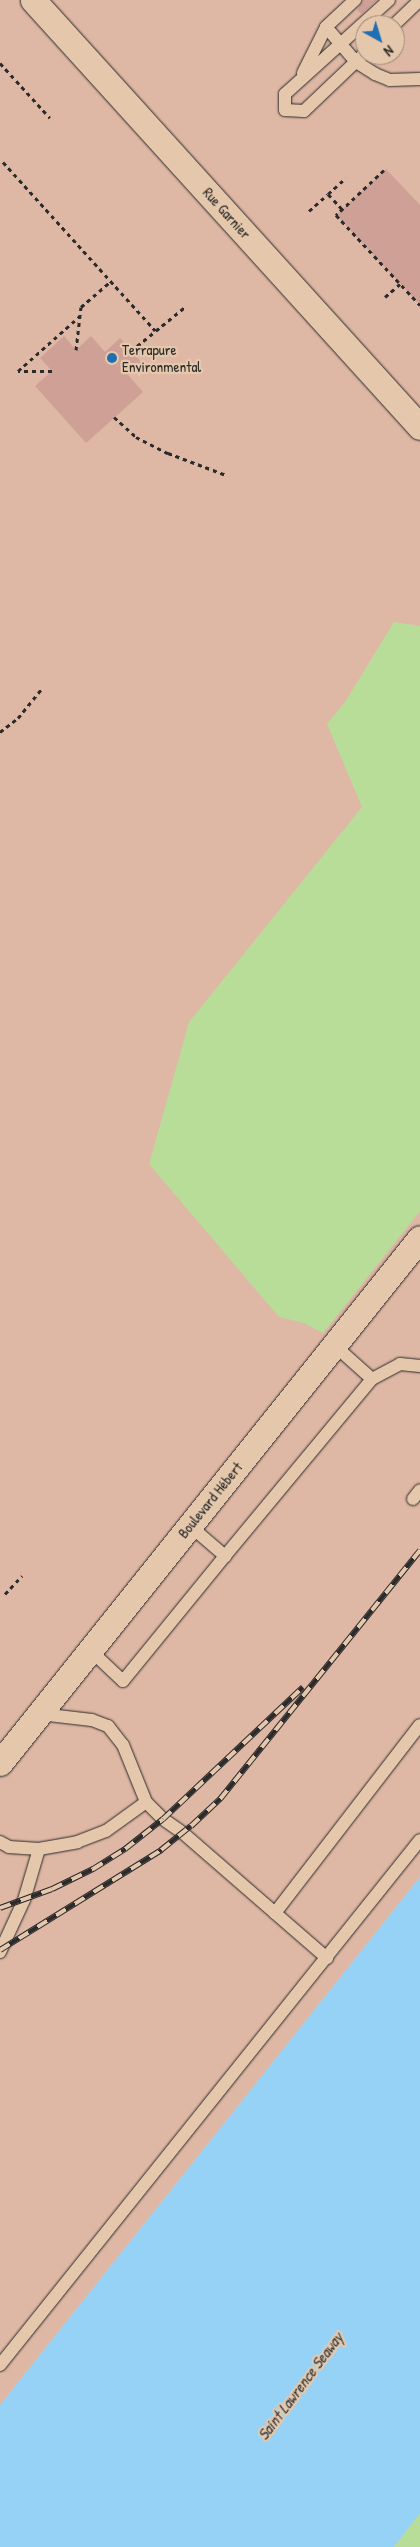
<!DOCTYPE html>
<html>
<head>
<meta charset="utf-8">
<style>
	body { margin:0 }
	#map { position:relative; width:420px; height:2547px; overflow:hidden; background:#ebc5ae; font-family:"Patrick Hand",sans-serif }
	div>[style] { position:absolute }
	.built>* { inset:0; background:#dfb7a5 }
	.green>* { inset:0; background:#b7dd99 }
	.water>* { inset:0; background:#95d2f6 }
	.building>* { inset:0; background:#cfa096 }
	.path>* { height:3px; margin-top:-1.5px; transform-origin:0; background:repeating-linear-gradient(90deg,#2b2b2b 0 4px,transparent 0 8px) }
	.roads { filter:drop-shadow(0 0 1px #2b2b2b) drop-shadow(0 0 1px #2b2b2b) }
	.lane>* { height:12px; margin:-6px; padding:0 6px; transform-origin:6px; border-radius:6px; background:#e5c8ac }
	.street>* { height:25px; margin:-12.5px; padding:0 12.5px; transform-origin:12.5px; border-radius:12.5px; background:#e5c8ac }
	.rail>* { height:5.5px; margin-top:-2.75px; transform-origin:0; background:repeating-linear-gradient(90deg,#e5c8ac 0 11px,#2b2b2b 0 22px); box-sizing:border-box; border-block:1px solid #2b2b2b }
	.dots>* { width:14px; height:14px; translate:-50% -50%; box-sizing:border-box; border:2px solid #e5c8ac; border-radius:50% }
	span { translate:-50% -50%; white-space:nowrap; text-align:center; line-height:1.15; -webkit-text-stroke:4.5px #e5c8ac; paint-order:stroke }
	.street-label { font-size:15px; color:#2b2b2b }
	.poi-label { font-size:15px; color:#2b2b2b }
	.left { translate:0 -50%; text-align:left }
	.water-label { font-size:16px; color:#363c3f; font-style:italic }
	.north { position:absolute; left:355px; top:15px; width:50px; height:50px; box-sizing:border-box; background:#e5c8ac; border:1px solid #9b8978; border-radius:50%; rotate:141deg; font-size:14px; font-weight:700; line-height:20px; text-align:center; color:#2b2b2b }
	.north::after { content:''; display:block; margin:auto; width:18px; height:22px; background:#1f6fb2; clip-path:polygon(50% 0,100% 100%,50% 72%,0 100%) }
</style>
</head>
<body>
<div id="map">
	<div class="built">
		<div style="clip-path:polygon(evenodd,0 0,420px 0,420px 1877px,0 2405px,0 0,365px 25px,395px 25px,395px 55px,365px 55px,365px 25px)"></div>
	</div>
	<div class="green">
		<div style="clip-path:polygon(394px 622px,420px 626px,420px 1211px,323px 1333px,304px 1323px,279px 1317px,149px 1164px,189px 1022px,362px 807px,327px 724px,345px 702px)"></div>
		<div style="clip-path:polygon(420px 2513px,420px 2547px,394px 2547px)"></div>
	</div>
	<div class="water">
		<div style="clip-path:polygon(420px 1877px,420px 2513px,394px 2547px,0 2547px,0 2405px)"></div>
	</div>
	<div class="building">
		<div style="clip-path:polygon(363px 0,377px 0,361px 14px,357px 10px)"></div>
		<div style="clip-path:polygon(386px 169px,420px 205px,420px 305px,336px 215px)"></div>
		<div style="clip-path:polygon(64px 336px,76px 350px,91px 336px,105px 352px,120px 338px,142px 363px,128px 375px,143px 392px,86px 443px,35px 386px,52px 371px,40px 358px)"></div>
	</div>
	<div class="path">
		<div style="left:0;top:63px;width:74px;rotate:47.7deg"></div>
		<div style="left:3px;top:162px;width:227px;rotate:47.9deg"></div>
		<div style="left:384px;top:170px;width:66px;rotate:136.8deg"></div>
		<div style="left:336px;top:215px;width:123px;rotate:47deg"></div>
		<div style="left:342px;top:209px;width:21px;rotate:-133deg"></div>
		<div style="left:328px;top:194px;width:24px;rotate:-42deg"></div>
		<div style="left:309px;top:211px;width:25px;rotate:-42deg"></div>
		<div style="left:385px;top:297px;width:20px;rotate:-41deg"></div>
		<div style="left:76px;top:350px;width:43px;rotate:-83.4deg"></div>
		<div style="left:81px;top:307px;width:40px;rotate:-41deg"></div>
		<div style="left:131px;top:351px;width:70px;rotate:-39.2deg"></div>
		<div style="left:52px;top:371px;width:34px;rotate:180deg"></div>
		<div style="left:18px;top:371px;width:83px;rotate:-41.6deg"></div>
		<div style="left:114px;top:417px;width:30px;rotate:42deg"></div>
		<div style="left:136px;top:437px;width:36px;rotate:27deg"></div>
		<div style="left:168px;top:453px;width:62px;rotate:20.8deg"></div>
		<div style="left:0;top:732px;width:23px;rotate:-38deg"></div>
		<div style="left:18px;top:718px;width:38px;rotate:-51deg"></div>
		<div style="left:5px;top:1594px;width:25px;rotate:-47deg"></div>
	</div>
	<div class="roads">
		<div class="lane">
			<div style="left:394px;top:25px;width:36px;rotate:-44deg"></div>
			<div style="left:326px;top:27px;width:46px;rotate:49.4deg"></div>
			<div style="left:356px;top:62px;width:22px;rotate:32deg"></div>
			<div style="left:375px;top:74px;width:16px;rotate:22deg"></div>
			<div style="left:390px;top:80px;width:30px;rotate:-2deg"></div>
			<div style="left:365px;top:53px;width:84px;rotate:136.4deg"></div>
			<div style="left:304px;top:111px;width:19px;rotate:-177deg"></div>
			<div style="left:285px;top:110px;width:16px;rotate:-90deg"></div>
			<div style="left:285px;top:94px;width:140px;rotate:-42.1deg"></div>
			<div style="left:303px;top:73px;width:51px;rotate:-63.4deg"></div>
			<div style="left:326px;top:27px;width:40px;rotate:-43deg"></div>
			<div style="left:334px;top:1345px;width:51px;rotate:41.8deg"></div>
			<div style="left:413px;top:1499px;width:11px;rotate:-52deg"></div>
			<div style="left:189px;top:1525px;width:48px;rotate:40.7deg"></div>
			<div style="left:225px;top:1556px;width:230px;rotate:-50.3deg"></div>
			<div style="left:372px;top:1379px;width:32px;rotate:-28deg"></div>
			<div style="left:400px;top:1364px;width:20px;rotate:6deg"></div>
			<div style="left:90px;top:1650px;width:45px;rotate:43.2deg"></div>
			<div style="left:123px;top:1681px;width:161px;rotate:-50.8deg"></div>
			<div style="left:40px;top:1714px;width:52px;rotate:6.6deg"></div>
			<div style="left:92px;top:1720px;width:17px;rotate:21deg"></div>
			<div style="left:108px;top:1726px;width:24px;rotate:52deg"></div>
			<div style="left:123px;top:1745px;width:61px;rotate:68deg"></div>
			<div style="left:146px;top:1802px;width:24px;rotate:45deg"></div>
			<div style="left:163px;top:1819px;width:24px;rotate:35deg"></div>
			<div style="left:183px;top:1833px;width:122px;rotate:41deg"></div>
			<div style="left:275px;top:1913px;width:237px;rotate:-52.4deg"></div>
			<div style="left:0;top:1842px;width:10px;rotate:29deg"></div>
			<div style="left:9px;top:1847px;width:30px;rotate:4deg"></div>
			<div style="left:39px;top:1849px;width:39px;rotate:-10deg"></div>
			<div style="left:77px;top:1842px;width:31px;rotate:-21deg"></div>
			<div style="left:106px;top:1831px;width:49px;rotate:-35.9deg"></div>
			<div style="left:275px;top:1913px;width:69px;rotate:40.9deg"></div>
			<div style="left:0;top:1952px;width:57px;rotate:-65.2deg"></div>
			<div style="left:24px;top:1900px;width:53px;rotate:-73.6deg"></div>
			<div style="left:0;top:2365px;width:672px;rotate:-51.34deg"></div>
		</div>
		<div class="street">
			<div style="left:33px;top:0;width:576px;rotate:47.81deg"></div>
			<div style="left:0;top:1763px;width:672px;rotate:-51.34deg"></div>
		</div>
	</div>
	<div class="rail">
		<div style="left:0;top:1908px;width:55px;rotate:-20.1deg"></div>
		<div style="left:52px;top:1889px;width:46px;rotate:-26deg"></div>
		<div style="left:93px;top:1869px;width:38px;rotate:-32deg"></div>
		<div style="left:125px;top:1849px;width:48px;rotate:-38.3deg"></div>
		<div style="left:163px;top:1819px;width:192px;rotate:-43.3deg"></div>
		<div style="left:0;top:1950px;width:190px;rotate:-31.8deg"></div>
		<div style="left:161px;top:1850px;width:38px;rotate:-39deg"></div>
		<div style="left:191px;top:1826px;width:40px;rotate:-43deg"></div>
		<div style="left:220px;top:1799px;width:319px;rotate:-51.2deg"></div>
	</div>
	<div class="dots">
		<div style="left:112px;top:358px;background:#1f6fb2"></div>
	</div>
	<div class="street-label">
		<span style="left:227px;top:213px;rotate:48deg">Rue Garnier</span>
		<span style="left:210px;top:1500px;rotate:-51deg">Boulevard Hébert</span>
	</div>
	<div class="poi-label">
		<span class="left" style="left:122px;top:358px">Terrapure<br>Environmental</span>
	</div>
	<div class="water-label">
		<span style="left:300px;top:2386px;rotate:-53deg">Saint Lawrence Seaway</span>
	</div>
	<div class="north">N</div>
</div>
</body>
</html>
